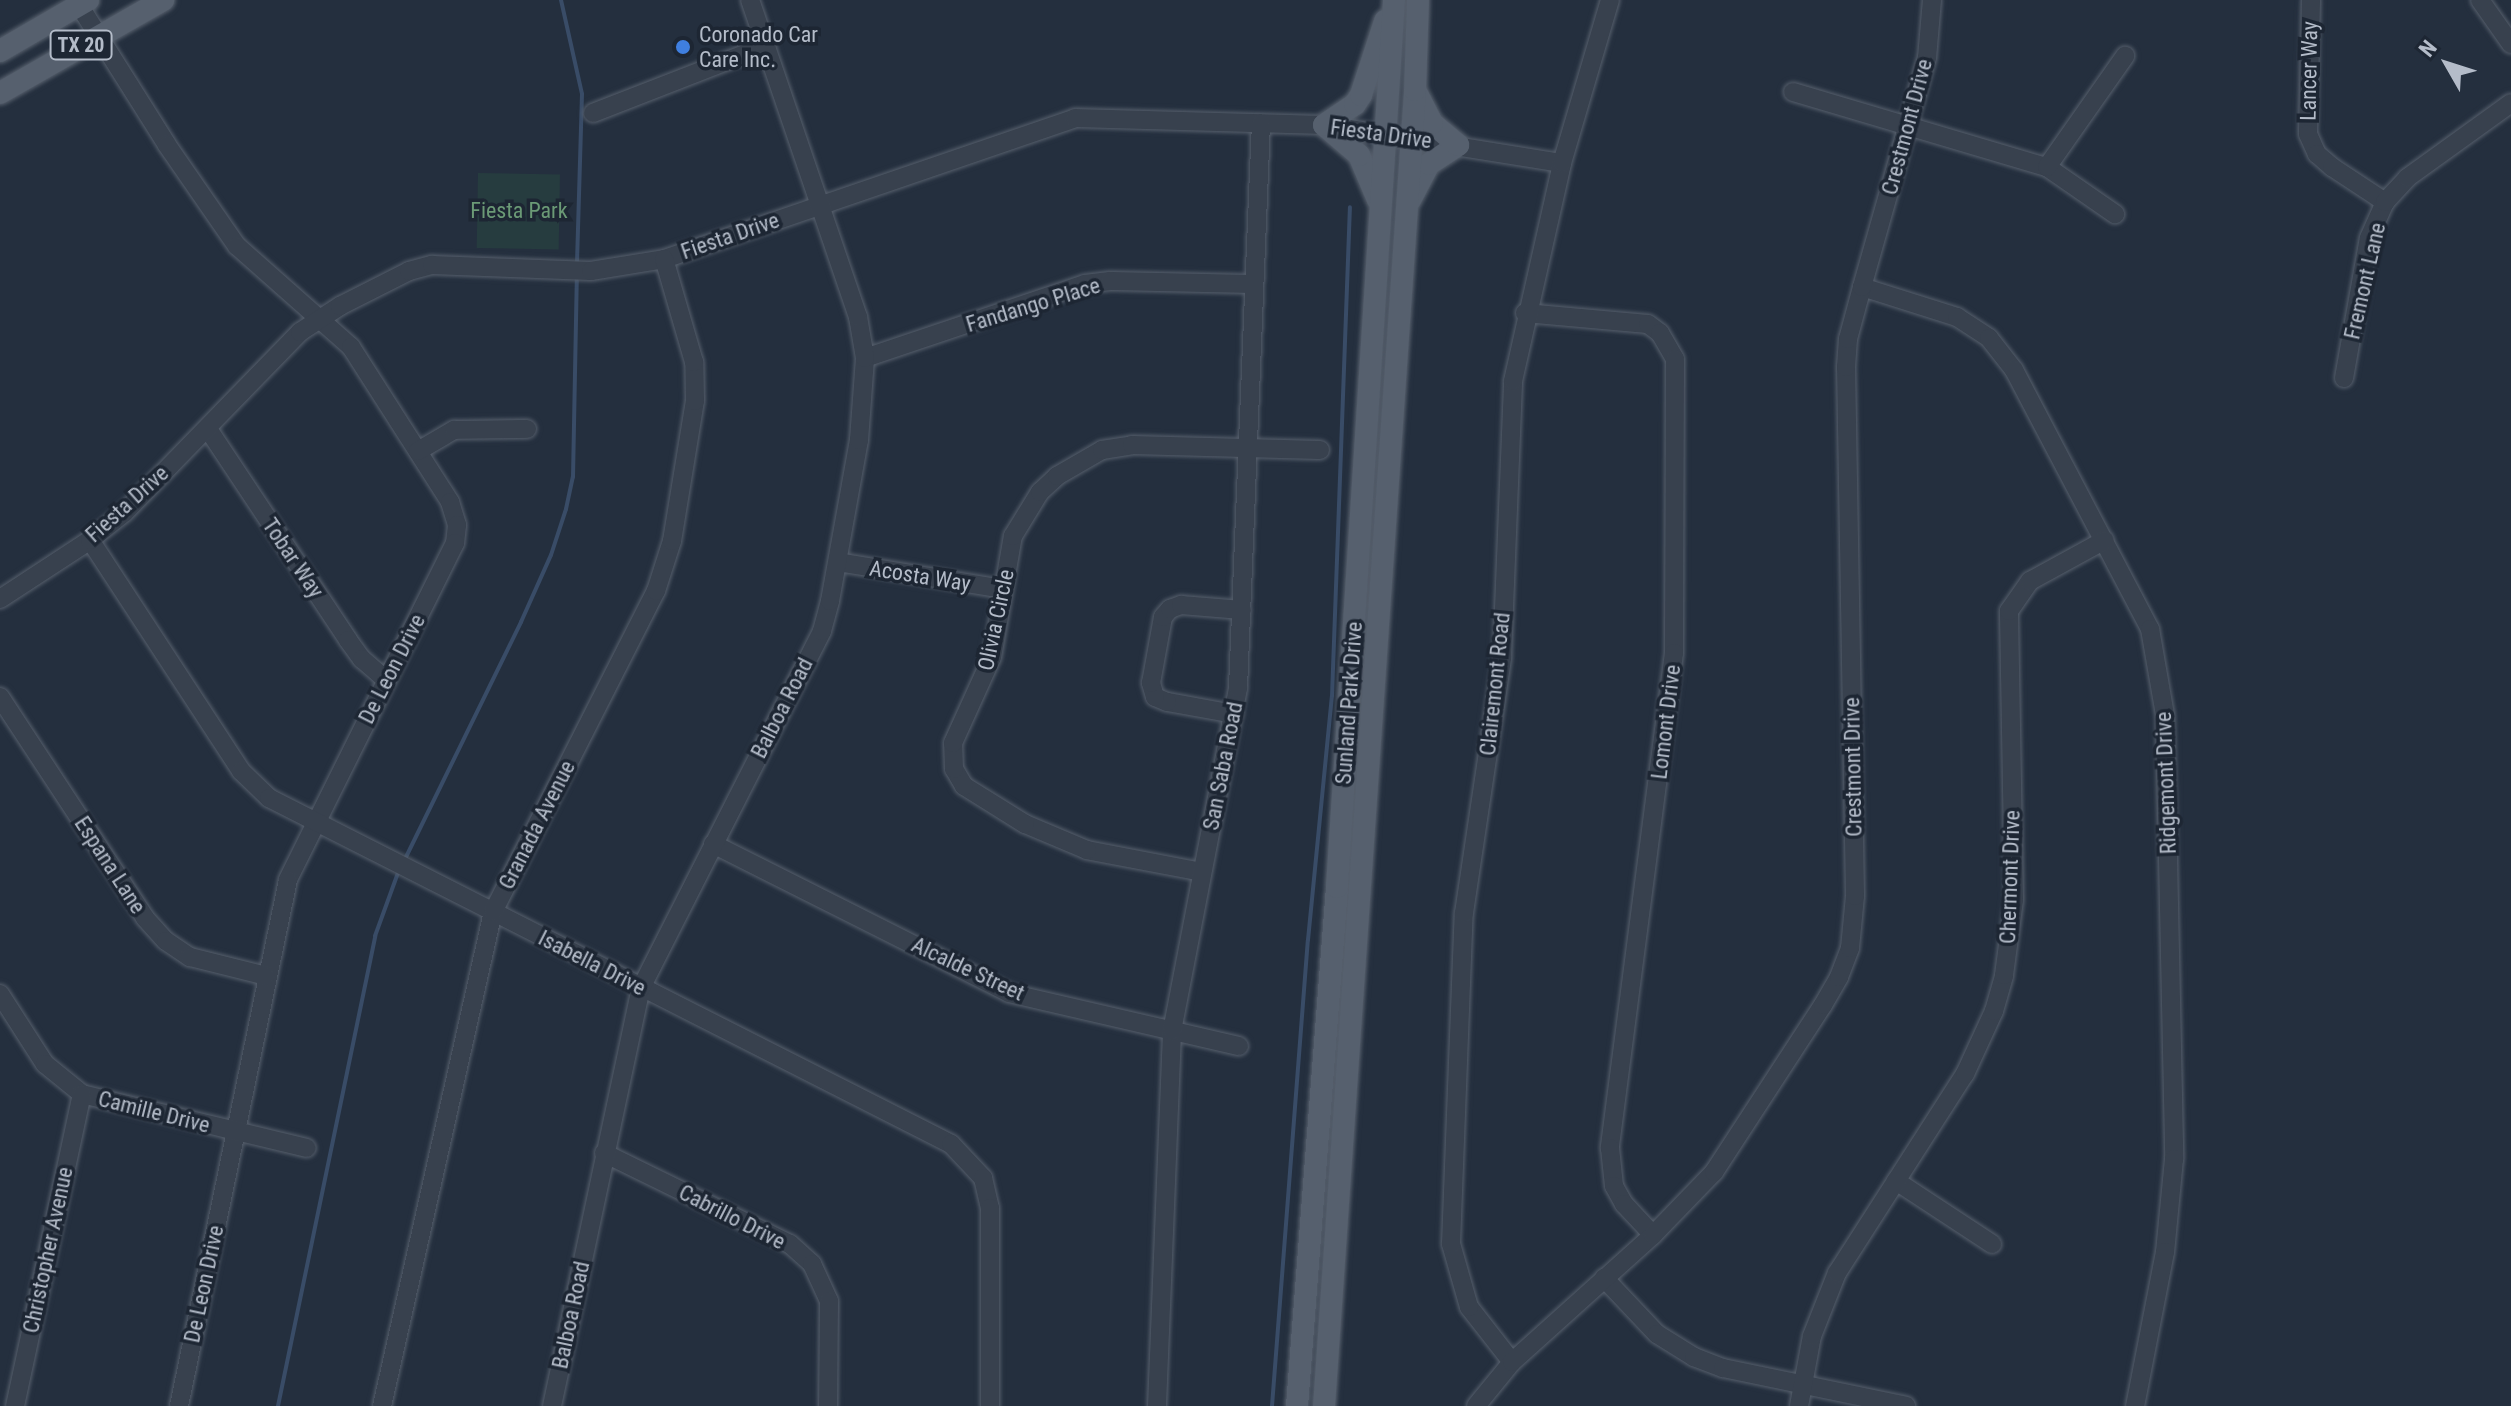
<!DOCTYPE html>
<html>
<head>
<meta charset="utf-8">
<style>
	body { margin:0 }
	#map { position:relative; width:2511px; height:1406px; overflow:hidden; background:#242f3e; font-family:"Roboto Condensed",sans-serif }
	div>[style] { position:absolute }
	.green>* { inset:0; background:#263c3f; transform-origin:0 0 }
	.stream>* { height:4px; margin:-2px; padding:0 2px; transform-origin:2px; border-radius:2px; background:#394c67 }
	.roads { filter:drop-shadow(0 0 2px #565f6c) drop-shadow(0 0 2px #565f6c) }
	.minor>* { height:18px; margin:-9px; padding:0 9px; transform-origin:9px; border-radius:9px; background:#38414e }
	.major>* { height:22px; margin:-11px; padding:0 11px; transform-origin:11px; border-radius:11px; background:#56606e }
	.dots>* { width:22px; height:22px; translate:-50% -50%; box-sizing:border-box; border:4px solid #1d2633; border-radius:50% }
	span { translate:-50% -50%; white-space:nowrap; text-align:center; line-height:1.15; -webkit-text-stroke:7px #1d2633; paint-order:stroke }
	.shield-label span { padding:2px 6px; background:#1d2633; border:2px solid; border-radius:6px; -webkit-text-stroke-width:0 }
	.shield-label { font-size:20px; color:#b4bcc9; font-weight:700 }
	.poi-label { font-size:22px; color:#b4bcc9 }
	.left { translate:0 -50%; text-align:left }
	.street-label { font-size:22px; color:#b4bcc9 }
	.park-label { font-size:22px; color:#6b9a76 }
	.north { position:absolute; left:2407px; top:24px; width:80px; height:80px; -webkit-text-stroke:6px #1d2633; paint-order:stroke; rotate:309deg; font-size:22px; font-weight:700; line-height:32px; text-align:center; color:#b4bcc9 }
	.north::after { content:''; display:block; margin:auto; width:28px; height:36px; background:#b4bcc9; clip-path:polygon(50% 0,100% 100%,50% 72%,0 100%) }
</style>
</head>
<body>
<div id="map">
	<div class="green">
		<div style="left:478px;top:173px;width:82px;height:75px;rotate:1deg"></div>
	</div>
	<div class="stream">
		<div style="left:561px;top:0;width:96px;rotate:77.4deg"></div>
		<div style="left:582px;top:94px;width:169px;rotate:91.7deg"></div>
		<div style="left:405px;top:859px;width:264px;rotate:-63.9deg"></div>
		<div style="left:521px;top:622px;width:73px;rotate:-65.9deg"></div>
		<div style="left:551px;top:555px;width:48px;rotate:-71.9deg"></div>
		<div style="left:566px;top:509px;width:33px;rotate:-78deg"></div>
		<div style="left:573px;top:477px;width:201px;rotate:-88.9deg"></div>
		<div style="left:278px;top:1406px;width:480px;rotate:-78.3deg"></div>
		<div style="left:375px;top:936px;width:70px;rotate:-70deg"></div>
		<div style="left:1272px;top:1406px;width:467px;rotate:-85.6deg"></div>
		<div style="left:1308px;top:940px;width:245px;rotate:-84.4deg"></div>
		<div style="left:1332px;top:696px;width:489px;rotate:-87.9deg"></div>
	</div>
	<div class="roads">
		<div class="minor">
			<div style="left:2311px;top:0;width:134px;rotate:91.3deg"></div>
			<div style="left:2308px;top:134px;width:22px;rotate:66deg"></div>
			<div style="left:2317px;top:154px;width:20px;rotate:41deg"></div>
			<div style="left:2332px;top:167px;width:64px;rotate:33.4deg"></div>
			<div style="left:2480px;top:0;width:54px;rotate:54.8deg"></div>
			<div style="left:79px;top:5px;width:165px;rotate:57.8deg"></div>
			<div style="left:167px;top:145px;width:123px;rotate:55.3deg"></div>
			<div style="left:237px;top:246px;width:152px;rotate:41.5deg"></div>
			<div style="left:351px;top:347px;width:184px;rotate:57.4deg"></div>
			<div style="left:450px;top:502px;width:24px;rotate:73deg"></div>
			<div style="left:457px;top:525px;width:18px;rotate:96deg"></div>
			<div style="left:455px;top:543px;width:376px;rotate:116.4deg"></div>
			<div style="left:288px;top:880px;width:537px;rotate:101.71deg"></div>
			<div style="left:1793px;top:92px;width:265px;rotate:16.5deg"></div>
			<div style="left:2047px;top:167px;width:83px;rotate:34.7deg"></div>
			<div style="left:593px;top:113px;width:186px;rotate:-21.2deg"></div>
			<div style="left:2047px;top:167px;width:136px;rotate:-54.9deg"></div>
			<div style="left:1862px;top:287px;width:100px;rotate:17.5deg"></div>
			<div style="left:1957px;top:317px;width:38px;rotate:33deg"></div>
			<div style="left:1989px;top:338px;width:41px;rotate:52deg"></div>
			<div style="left:2014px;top:370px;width:293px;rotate:62.3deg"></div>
			<div style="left:2150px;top:629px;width:87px;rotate:80.1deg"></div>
			<div style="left:2165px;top:715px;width:444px;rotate:88.8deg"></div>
			<div style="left:2174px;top:1159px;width:93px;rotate:95.5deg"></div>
			<div style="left:2165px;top:1252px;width:157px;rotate:101deg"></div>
			<div style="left:1525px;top:313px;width:123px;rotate:5.1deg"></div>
			<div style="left:1648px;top:324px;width:15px;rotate:37deg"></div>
			<div style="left:1660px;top:333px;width:30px;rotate:60deg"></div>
			<div style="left:1675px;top:359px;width:294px;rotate:90.2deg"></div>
			<div style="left:1674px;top:653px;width:499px;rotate:97.4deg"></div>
			<div style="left:1610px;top:1148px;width:38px;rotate:84deg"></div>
			<div style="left:1614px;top:1186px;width:21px;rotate:61deg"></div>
			<div style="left:1624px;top:1204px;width:42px;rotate:46.9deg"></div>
			<div style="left:865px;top:358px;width:232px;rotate:-18.6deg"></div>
			<div style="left:1085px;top:284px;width:25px;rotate:-7deg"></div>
			<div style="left:1110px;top:281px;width:144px;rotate:1.2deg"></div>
			<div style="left:2344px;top:378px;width:142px;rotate:-79.9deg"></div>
			<div style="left:2369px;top:238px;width:39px;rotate:-66deg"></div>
			<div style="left:2385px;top:202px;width:33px;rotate:-47deg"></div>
			<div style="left:2407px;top:178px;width:128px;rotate:-35.8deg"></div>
			<div style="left:208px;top:429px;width:253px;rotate:56.4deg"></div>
			<div style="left:348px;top:640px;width:24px;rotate:54deg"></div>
			<div style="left:362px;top:659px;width:32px;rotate:41deg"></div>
			<div style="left:418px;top:451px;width:42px;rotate:-30.3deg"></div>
			<div style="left:454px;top:430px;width:73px;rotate:-0.8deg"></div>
			<div style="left:90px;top:540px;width:276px;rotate:56.8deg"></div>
			<div style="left:241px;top:771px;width:39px;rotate:44deg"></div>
			<div style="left:269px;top:798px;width:765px;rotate:26.9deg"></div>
			<div style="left:951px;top:1144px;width:47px;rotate:46.7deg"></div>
			<div style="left:983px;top:1178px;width:31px;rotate:77deg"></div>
			<div style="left:990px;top:1208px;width:198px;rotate:90deg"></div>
			<div style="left:838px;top:562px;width:167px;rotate:9.3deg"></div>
			<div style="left:0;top:599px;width:108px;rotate:-33.2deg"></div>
			<div style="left:90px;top:540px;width:45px;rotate:-38.7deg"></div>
			<div style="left:125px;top:512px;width:251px;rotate:-45.8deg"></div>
			<div style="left:300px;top:332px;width:48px;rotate:-33deg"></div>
			<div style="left:340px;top:306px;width:77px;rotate:-26.9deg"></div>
			<div style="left:409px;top:271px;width:24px;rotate:-15deg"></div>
			<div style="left:432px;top:265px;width:159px;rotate:2.2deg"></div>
			<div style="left:591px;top:271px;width:74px;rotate:-9.3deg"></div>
			<div style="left:664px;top:259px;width:435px;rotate:-18.9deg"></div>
			<div style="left:1075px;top:118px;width:249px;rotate:1.6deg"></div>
			<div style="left:1324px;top:125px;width:241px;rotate:9.1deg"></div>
			<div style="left:0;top:697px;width:264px;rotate:56.7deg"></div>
			<div style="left:145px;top:918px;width:31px;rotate:48deg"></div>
			<div style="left:166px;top:941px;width:29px;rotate:34deg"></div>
			<div style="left:190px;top:957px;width:78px;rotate:14deg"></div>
			<div style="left:1234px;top:714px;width:68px;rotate:-169.8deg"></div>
			<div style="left:1167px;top:702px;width:13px;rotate:-157deg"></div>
			<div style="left:1155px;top:697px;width:15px;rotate:-106deg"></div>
			<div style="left:1151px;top:683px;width:67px;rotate:-79.7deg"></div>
			<div style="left:1163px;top:617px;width:11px;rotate:-49deg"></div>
			<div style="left:1170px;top:609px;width:12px;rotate:-20deg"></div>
			<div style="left:1181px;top:605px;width:61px;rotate:4.7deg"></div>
			<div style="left:713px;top:844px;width:331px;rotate:26.7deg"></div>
			<div style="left:1009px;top:993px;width:236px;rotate:13deg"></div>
			<div style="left:1202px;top:872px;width:117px;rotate:-169.2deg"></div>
			<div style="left:1087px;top:850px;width:67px;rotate:-157.2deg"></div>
			<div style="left:1025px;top:824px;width:72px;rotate:-148.1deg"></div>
			<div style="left:964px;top:786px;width:20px;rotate:-120deg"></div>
			<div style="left:954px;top:769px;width:26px;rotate:-92deg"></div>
			<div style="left:953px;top:743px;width:94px;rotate:-65.6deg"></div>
			<div style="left:992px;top:657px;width:123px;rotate:-80.2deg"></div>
			<div style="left:1013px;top:536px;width:52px;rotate:-58.5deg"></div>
			<div style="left:1040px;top:492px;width:23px;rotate:-43deg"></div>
			<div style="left:1057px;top:476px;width:52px;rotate:-30deg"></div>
			<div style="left:1102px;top:450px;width:30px;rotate:-9deg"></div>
			<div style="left:1132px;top:445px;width:188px;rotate:1.5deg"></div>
			<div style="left:0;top:994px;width:83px;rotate:57.3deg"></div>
			<div style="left:45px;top:1064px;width:48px;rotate:39deg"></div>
			<div style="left:82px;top:1094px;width:231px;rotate:13.5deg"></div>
			<div style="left:604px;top:1153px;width:207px;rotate:26.1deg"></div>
			<div style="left:790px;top:1244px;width:30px;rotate:42deg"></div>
			<div style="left:812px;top:1264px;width:41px;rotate:65.3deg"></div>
			<div style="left:829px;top:1301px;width:105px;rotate:90.5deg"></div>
			<div style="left:1896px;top:1181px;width:115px;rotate:33.3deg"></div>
			<div style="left:1604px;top:1278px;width:77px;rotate:46.6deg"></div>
			<div style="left:1657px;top:1334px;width:44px;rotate:31.9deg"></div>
			<div style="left:1694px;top:1357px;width:31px;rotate:21deg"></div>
			<div style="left:1723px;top:1368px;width:187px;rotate:11.7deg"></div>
			<div style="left:1512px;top:1362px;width:70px;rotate:-128deg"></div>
			<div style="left:1469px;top:1307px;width:66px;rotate:-105.9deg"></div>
			<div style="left:1451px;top:1244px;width:331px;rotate:-87.8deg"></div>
			<div style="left:1464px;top:913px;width:258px;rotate:-81.5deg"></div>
			<div style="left:1502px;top:658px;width:277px;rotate:-87.7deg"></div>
			<div style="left:1513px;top:381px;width:223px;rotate:-77.3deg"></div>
			<div style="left:1562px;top:163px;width:170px;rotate:-73.6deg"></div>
			<div style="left:15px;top:1406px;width:319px;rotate:-77.9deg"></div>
			<div style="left:382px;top:1406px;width:506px;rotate:-77.34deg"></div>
			<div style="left:493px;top:912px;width:360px;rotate:-63.1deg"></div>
			<div style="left:656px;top:591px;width:52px;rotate:-72.3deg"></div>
			<div style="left:672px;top:541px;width:142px;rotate:-80.7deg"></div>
			<div style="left:695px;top:401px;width:39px;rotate:-91deg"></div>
			<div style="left:694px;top:362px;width:107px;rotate:-106.2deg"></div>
			<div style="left:552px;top:1406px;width:427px;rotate:-78deg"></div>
			<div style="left:641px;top:988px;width:400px;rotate:-63.1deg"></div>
			<div style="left:822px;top:631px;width:31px;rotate:-75deg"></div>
			<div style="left:830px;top:601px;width:164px;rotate:-79.8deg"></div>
			<div style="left:859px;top:440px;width:82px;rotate:-85.8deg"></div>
			<div style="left:865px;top:358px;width:42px;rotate:-99.7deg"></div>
			<div style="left:858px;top:317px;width:335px;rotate:-108.8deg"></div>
			<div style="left:1157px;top:1406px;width:375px;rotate:-87.7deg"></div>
			<div style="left:1172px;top:1031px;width:349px;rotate:-79.1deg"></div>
			<div style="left:1238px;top:688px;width:565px;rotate:-87.67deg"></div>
			<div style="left:1476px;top:1406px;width:57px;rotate:-50.7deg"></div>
			<div style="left:1512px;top:1362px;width:190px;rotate:-42deg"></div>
			<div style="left:1653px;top:1235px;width:88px;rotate:-45.9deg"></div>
			<div style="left:1714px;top:1172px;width:199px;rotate:-56.9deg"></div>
			<div style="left:1823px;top:1005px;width:32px;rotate:-60deg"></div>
			<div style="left:1839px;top:977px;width:31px;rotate:-69deg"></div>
			<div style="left:1850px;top:948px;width:52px;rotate:-84.5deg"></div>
			<div style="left:1855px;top:896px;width:529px;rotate:-90.97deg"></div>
			<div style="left:1846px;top:367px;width:28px;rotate:-86deg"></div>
			<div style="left:1848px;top:339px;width:54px;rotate:-74.9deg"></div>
			<div style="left:1862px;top:287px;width:238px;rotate:-74.2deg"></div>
			<div style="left:1927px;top:58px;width:58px;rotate:-85.1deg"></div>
			<div style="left:1799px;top:1406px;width:71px;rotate:-79.5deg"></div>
			<div style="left:1812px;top:1336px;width:68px;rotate:-68.4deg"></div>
			<div style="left:1837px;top:1273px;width:237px;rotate:-57.3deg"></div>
			<div style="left:1965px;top:1074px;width:69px;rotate:-65.3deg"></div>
			<div style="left:1994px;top:1011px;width:37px;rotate:-74deg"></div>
			<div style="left:2004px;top:975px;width:76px;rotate:-82.4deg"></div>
			<div style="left:2014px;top:900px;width:289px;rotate:-91deg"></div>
			<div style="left:2009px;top:611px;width:37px;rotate:-55deg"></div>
			<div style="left:2030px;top:581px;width:85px;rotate:-28.7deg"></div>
		</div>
		<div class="major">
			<div style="left:0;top:51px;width:102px;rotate:-30.1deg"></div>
			<div style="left:0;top:93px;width:188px;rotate:-29.7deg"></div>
			<div style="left:1378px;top:200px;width:49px;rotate:-112.9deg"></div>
			<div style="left:1359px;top:155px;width:46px;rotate:-139.4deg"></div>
			<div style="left:1324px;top:125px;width:37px;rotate:-34deg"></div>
			<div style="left:1355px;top:104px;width:11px;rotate:-56deg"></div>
			<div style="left:1361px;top:95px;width:78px;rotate:-72deg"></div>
			<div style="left:1410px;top:200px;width:41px;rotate:-62.2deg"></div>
			<div style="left:1429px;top:164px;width:35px;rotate:-33deg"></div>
			<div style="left:1458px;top:145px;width:34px;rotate:-140deg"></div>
			<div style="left:1432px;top:123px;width:36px;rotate:-117deg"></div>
			<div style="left:1297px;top:1406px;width:521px;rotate:-85.59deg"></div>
			<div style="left:1337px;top:887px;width:889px;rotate:-86.32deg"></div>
			<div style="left:1324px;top:1406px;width:1319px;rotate:-86.04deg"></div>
			<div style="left:1415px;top:90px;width:90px;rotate:-88.1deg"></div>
		</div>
	</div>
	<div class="dots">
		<div style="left:683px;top:47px;background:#3f7fe0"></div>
	</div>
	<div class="shield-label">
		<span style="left:81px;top:45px">TX 20</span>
	</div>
	<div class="poi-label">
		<span class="left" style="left:699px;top:47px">Coronado Car<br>Care Inc.</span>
	</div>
	<div class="street-label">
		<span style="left:2309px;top:71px;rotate:-89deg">Lancer Way</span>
		<span style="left:1907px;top:127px;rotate:-75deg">Crestmont Drive</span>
		<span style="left:1381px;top:134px;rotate:8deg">Fiesta Drive</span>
		<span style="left:730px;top:236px;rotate:-19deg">Fiesta Drive</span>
		<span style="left:2365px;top:281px;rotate:-77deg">Fremont Lane</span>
		<span style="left:1033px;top:305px;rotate:-17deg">Fandango Place</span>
		<span style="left:127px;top:504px;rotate:-42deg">Fiesta Drive</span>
		<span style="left:293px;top:558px;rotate:56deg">Tobar Way</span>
		<span style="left:920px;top:576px;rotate:9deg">Acosta Way</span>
		<span style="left:996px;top:620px;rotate:-78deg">Olivia Circle</span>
		<span style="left:392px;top:669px;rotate:-63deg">De Leon Drive</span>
		<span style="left:1495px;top:684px;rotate:-84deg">Clairemont Road</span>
		<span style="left:1349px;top:703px;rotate:-86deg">Sunland Park Drive</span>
		<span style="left:782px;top:708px;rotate:-63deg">Balboa Road</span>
		<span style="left:1666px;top:722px;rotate:-83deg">Lomont Drive</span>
		<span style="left:1223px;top:766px;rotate:-79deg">San Saba Road</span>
		<span style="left:1853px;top:767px;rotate:-91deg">Crestmont Drive</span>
		<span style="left:2166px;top:783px;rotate:-92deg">Ridgemont Drive</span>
		<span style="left:537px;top:825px;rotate:-63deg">Granada Avenue</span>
		<span style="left:110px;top:865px;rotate:57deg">Espana Lane</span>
		<span style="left:2010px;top:877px;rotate:-88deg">Chermont Drive</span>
		<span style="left:592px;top:963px;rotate:27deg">Isabella Drive</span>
		<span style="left:968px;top:969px;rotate:25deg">Alcalde Street</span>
		<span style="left:154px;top:1112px;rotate:14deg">Camille Drive</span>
		<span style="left:732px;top:1217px;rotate:27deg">Cabrillo Drive</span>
		<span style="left:48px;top:1250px;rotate:-78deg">Christopher Avenue</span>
		<span style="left:204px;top:1284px;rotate:-78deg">De Leon Drive</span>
		<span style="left:571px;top:1315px;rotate:-78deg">Balboa Road</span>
	</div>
	<div class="park-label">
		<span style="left:519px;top:211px">Fiesta Park</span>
	</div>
	<div class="north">N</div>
</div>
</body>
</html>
